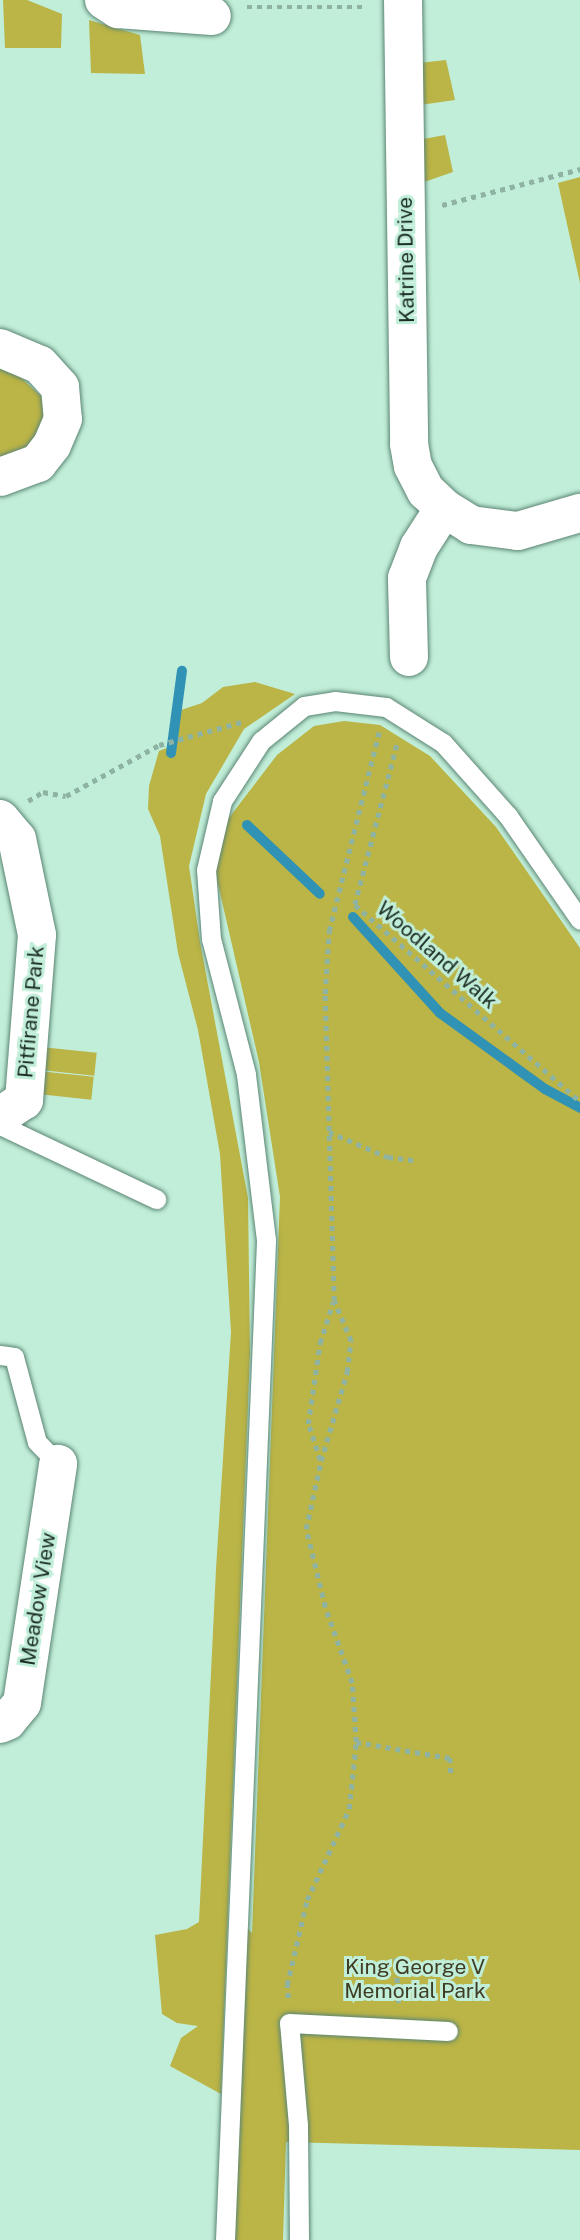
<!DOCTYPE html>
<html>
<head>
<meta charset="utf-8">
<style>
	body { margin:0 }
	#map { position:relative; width:580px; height:2240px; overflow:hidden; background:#c1eed9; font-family:"Public Sans",sans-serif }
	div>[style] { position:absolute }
	.green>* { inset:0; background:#bbb446; transform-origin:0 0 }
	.stream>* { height:10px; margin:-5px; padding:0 5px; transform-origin:5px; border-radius:5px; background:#3092b4 }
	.path>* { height:4.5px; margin-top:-2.25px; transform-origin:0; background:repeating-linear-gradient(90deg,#8eb3a2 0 5px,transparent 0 10px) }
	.roads { filter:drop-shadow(0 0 2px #5b8573) drop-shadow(0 0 2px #5b8573) }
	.lane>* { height:19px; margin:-9.5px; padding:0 9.5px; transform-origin:9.5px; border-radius:9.5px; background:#fff }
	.street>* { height:38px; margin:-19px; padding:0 19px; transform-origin:19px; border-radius:19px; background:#fff }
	span { translate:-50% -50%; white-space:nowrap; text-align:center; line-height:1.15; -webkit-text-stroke:6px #c1eed9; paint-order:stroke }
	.street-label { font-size:21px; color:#1c2e26 }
	.park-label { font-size:21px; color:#3f3d24 }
</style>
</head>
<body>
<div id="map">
	<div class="green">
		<div style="clip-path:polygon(3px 0,27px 0,62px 14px,61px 48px,5px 48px)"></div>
		<div style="clip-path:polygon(89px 20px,140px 35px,145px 74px,91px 73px)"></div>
		<div style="clip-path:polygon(446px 60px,455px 100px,420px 105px,419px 63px)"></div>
		<div style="clip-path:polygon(445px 135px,453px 172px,424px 182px,418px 140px)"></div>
		<div style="clip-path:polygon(580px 177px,580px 283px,558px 183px)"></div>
		<div style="clip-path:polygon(0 368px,16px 373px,43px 398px,48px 416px,38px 439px,20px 456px,0 460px)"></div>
		<div style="clip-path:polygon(255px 682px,295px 694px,244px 729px,206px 794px,189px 866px,200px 942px,248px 1198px,250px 1353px,221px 2094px,170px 2066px,181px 2038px,198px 2026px,177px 2023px,162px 2014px,155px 1935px,187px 1929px,199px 1922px,216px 1569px,231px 1332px,220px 1154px,198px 1030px,178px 953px,160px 836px,148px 809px,149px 786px,159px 751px,177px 744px,172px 713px,202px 703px,223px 687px)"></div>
		<div style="clip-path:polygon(344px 721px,380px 725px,430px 756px,496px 827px,580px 948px,580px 2150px,286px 2142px,283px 2240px,232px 2240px,246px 1927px,252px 1933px,280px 1197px,259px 1062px,215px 871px,228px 819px,277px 755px,314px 726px)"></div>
		<div style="left:41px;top:1047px;width:56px;height:23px;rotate:6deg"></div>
		<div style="left:38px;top:1071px;width:56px;height:23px;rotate:6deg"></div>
	</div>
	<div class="stream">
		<div style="left:171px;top:753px;width:83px;rotate:-82.4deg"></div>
		<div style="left:247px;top:825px;width:100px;rotate:43.4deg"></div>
		<div style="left:353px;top:917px;width:130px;rotate:47.8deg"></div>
		<div style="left:440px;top:1013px;width:130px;rotate:35.9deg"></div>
		<div style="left:545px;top:1089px;width:40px;rotate:28deg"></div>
	</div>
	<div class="path">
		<div style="left:247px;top:7px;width:120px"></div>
		<div style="left:442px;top:205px;width:143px;rotate:-14.6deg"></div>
		<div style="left:397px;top:745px;width:165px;rotate:104.7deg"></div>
		<div style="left:355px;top:905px;width:298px;rotate:41.1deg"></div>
		<div style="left:28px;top:801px;width:17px;rotate:-31deg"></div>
		<div style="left:43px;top:792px;width:23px;rotate:10deg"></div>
		<div style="left:66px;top:796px;width:106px;rotate:-28.7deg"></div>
		<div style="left:159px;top:745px;width:86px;rotate:-15.5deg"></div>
		<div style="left:329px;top:1132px;width:64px;rotate:23deg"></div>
		<div style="left:388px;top:1157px;width:26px;rotate:7deg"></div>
		<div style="left:320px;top:1460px;width:38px;rotate:-108deg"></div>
		<div style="left:308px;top:1424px;width:82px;rotate:-81.6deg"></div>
		<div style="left:320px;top:1343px;width:43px;rotate:-72.4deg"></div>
		<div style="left:356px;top:1742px;width:95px;rotate:9.7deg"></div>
		<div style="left:450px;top:1758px;width:15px;rotate:86deg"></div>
		<div style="left:396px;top:1958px;width:46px;rotate:86.3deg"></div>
		<div style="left:288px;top:1998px;width:13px;rotate:-94deg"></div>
		<div style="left:287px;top:1985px;width:87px;rotate:-76.8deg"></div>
		<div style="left:307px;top:1900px;width:100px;rotate:-65.2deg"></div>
		<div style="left:349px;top:1809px;width:67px;rotate:-84deg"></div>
		<div style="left:356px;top:1742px;width:59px;rotate:-93.9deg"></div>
		<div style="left:352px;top:1683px;width:81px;rotate:-109.6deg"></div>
		<div style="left:325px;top:1607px;width:80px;rotate:-103.7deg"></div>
		<div style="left:306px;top:1529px;width:70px;rotate:-77.6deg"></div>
		<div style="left:321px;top:1461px;width:93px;rotate:-73.7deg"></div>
		<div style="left:347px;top:1372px;width:31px;rotate:-83deg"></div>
		<div style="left:351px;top:1341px;width:43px;rotate:-113deg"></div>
		<div style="left:334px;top:1301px;width:307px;rotate:-91.7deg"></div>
		<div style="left:325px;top:994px;width:63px;rotate:-86.4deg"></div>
		<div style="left:329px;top:931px;width:205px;rotate:-75.9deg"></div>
	</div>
	<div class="roads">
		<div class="lane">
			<div style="left:0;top:1125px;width:173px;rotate:25.4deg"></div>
			<div style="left:0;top:1355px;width:14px;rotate:8deg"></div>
			<div style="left:14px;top:1357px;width:88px;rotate:74.9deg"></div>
			<div style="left:37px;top:1442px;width:30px;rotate:46deg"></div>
			<div style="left:225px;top:2240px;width:1001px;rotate:-87.65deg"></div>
			<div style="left:266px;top:1240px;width:167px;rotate:-96.9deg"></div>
			<div style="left:246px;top:1074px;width:139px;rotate:-104.5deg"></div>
			<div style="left:211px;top:939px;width:69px;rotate:-94.1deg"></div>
			<div style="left:206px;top:870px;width:71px;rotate:-76.9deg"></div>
			<div style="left:222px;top:801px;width:72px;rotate:-57deg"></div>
			<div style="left:261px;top:741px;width:55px;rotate:-39.1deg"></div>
			<div style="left:304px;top:706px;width:31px;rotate:-9deg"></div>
			<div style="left:335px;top:701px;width:51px;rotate:6.7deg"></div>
			<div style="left:386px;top:707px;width:67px;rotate:32.3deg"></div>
			<div style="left:443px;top:743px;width:98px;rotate:48.3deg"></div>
			<div style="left:508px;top:816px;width:126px;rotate:55.3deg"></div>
			<div style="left:299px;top:2240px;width:115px;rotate:-90.5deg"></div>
			<div style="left:298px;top:2125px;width:102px;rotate:-95deg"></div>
			<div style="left:289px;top:2023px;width:159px;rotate:2.9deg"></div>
		</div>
		<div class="street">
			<div style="left:104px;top:0;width:17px;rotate:33deg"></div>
			<div style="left:118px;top:9px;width:94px;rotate:4.3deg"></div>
			<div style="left:403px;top:0;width:444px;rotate:89.2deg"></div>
			<div style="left:409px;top:444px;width:22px;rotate:80deg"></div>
			<div style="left:413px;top:466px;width:28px;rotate:63deg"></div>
			<div style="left:426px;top:491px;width:25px;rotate:43deg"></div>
			<div style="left:444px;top:508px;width:32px;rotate:32deg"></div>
			<div style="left:471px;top:525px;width:47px;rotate:7.3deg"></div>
			<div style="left:518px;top:531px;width:65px;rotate:-16.2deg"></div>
			<div style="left:0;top:348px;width:43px;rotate:23deg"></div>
			<div style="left:40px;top:365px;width:30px;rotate:48deg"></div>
			<div style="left:60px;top:387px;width:32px;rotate:85deg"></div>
			<div style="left:63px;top:419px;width:28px;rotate:113deg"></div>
			<div style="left:52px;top:445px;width:23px;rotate:128deg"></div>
			<div style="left:38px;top:463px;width:40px;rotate:159.8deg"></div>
			<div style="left:409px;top:657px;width:79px;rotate:-91.5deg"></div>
			<div style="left:407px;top:578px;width:33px;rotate:-69deg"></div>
			<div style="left:419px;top:547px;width:46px;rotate:-57.3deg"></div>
			<div style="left:0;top:819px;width:26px;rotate:50deg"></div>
			<div style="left:17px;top:839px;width:98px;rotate:78.2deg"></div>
			<div style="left:37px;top:935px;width:166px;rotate:94.5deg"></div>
			<div style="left:24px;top:1100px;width:29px;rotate:146deg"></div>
			<div style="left:0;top:1724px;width:8px;rotate:-23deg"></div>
			<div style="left:7px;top:1721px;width:23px;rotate:-50deg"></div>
			<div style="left:22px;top:1703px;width:242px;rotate:-81.4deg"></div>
		</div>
	</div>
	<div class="street-label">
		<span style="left:406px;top:260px;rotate:-91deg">Katrine Drive</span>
		<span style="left:437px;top:955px;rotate:41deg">Woodland Walk</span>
		<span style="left:31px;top:1012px;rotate:-85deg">Pitfirane Park</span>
		<span style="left:38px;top:1599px;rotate:-81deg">Meadow View</span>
	</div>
	<div class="park-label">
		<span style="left:415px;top:1979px">King George V<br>Memorial Park</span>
	</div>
</div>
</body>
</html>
